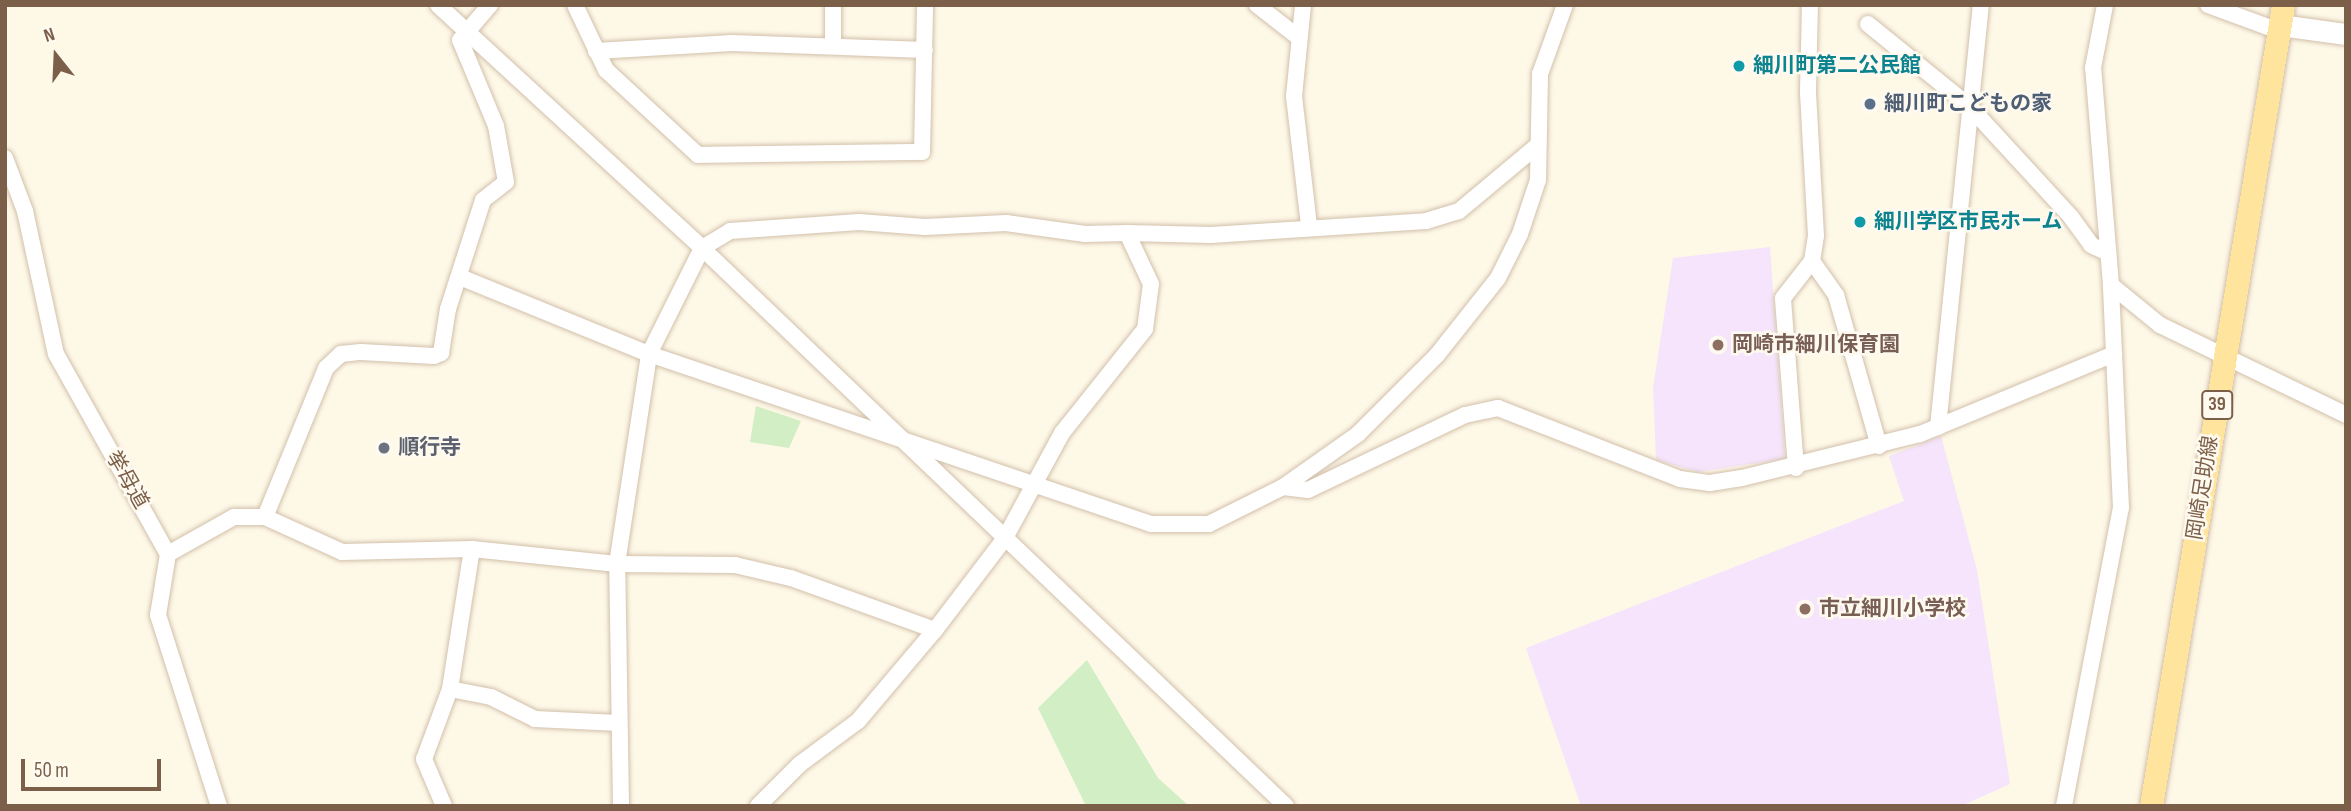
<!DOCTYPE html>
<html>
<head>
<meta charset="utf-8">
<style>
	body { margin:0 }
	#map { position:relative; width:2351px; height:811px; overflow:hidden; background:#fef8e7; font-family:"Sofia Sans Condensed","Noto Sans JP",sans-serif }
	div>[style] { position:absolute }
	.education>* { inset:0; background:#f5e4fb }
	.green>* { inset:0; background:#d1eec4 }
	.roads { filter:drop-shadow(0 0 2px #d2c0ab) drop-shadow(0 0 2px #d2c0ab) }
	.street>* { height:16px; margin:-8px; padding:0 8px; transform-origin:8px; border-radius:8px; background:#fff }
	.secondary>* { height:21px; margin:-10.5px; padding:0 10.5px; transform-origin:10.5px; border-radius:10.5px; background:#fff }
	.primary>* { height:23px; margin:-11.5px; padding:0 11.5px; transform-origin:11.5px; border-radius:11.5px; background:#ffe49e }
	.dots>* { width:19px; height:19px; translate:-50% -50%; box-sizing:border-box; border:4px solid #fffaf0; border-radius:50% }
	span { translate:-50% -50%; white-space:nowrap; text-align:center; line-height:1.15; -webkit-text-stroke:5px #fffaf0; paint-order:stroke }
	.shield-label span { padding:2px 5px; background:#fffaf0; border:2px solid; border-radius:5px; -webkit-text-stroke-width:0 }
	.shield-label { font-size:19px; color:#7b5f48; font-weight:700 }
	.culture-label { font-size:21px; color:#0d838f; font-weight:700 }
	.left { translate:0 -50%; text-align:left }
	.service-label { font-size:21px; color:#4e5e75; font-weight:700 }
	.education-label { font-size:21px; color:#785e54; font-weight:700 }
	.worship-label { font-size:21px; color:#5b616d; font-weight:700 }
	.street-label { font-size:21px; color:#7b5f48 }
	.frame { position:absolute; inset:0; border:7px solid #7b5f48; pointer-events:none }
	.north { position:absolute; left:21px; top:21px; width:70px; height:70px; -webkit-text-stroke:5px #fffaf0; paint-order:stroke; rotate:342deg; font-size:19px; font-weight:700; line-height:28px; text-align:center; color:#7b5f48 }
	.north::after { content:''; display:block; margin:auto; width:24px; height:32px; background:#7b5f48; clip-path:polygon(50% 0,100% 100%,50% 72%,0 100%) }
	.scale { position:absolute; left:21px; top:759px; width:140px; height:32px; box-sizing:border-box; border:4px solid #7b5f48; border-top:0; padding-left:9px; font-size:21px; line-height:24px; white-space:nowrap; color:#7b5f48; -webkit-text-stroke:5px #fffaf0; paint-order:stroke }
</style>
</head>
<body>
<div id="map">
	<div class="education">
		<div style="clip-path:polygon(1770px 247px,1785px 459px,1698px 472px,1656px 460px,1653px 388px,1673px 258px)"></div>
		<div style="clip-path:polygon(1941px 436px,1977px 570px,2010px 784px,1961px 806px,1581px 806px,1526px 648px,1904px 501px,1889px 456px)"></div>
	</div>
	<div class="green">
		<div style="clip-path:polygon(756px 406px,801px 421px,789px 448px,750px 442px)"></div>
		<div style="clip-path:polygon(1087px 660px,1158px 778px,1189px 806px,1086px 806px,1038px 708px)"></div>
	</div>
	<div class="roads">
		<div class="street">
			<div style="left:438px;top:5px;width:359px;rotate:42.6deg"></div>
			<div style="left:702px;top:248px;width:808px;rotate:43.7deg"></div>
			<div style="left:575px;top:5px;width:72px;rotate:64.5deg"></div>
			<div style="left:606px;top:70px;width:125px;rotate:42.7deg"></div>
			<div style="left:698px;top:155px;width:224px;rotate:-0.8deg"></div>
			<div style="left:922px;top:152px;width:147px;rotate:-88.8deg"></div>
			<div style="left:1257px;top:5px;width:52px;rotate:38deg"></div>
			<div style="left:1303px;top:5px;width:91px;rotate:95.6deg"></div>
			<div style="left:1294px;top:96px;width:130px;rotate:83.4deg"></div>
			<div style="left:2208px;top:5px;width:76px;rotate:20.1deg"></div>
			<div style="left:1868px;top:24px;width:130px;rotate:39.1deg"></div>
			<div style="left:1969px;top:106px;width:151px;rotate:47.4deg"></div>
			<div style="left:2071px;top:217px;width:34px;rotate:54deg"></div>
			<div style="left:2091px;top:245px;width:19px;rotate:25deg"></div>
			<div style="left:833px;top:44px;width:39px;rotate:-90deg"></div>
			<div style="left:596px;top:51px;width:136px;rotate:-3.4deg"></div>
			<div style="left:732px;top:43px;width:193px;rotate:2.1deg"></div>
			<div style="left:5px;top:158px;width:57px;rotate:69.3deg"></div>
			<div style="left:25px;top:211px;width:146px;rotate:77.8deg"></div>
			<div style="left:56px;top:354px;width:229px;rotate:60.8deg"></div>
			<div style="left:168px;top:554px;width:62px;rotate:99.3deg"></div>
			<div style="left:158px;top:615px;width:201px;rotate:72.3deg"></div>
			<div style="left:1812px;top:261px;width:42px;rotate:54.8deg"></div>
			<div style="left:1836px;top:295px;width:157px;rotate:74.1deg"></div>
			<div style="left:460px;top:277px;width:204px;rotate:22.2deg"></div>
			<div style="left:649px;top:354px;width:530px;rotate:18.71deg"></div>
			<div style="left:1151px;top:524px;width:58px"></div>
			<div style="left:1209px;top:524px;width:83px;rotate:-26.6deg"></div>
			<div style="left:1283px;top:487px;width:92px;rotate:-35.2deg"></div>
			<div style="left:1358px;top:434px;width:112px;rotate:-45deg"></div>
			<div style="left:1437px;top:355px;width:98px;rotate:-51.6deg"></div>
			<div style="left:1498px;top:278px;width:49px;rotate:-63.4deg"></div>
			<div style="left:1520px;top:234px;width:57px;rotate:-71.6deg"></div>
			<div style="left:1538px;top:180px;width:106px;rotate:-88.9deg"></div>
			<div style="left:1540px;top:74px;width:73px;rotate:-70.1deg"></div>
			<div style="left:2111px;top:285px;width:63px;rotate:39.2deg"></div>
			<div style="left:2160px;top:325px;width:207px;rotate:25.8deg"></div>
			<div style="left:1938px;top:427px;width:424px;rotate:-84.2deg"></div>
			<div style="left:1796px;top:468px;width:170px;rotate:-94.4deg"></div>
			<div style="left:1783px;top:298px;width:47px;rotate:-51.9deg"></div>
			<div style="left:1812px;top:261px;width:25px;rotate:-81deg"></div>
			<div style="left:1816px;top:236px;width:145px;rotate:-93.2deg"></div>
			<div style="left:1808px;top:91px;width:86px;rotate:-88.7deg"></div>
			<div style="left:1283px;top:487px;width:25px;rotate:7deg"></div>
			<div style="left:1308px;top:490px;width:174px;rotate:-25.5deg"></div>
			<div style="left:1465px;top:415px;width:34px;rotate:-12deg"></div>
			<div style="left:1498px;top:408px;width:195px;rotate:21.3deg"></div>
			<div style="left:1680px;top:479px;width:30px;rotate:8deg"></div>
			<div style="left:1710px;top:483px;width:32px;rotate:-9deg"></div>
			<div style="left:1742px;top:478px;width:183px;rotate:-13.9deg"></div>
			<div style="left:1920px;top:434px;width:210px;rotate:-22.4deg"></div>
			<div style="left:265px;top:517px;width:161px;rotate:-67.7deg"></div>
			<div style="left:326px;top:368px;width:21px;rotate:-43deg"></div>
			<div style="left:341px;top:354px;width:20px;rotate:-6deg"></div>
			<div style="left:361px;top:352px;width:73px;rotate:3.1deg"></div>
			<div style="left:434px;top:356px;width:8px;rotate:-23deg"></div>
			<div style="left:441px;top:353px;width:45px;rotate:-81deg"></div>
			<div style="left:448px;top:309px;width:114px;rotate:-72.2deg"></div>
			<div style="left:483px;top:200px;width:29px;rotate:-38deg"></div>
			<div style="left:506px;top:182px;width:57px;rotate:-100.1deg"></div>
			<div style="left:496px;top:126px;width:93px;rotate:-112.7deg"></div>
			<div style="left:460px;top:40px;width:46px;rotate:-49.4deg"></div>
			<div style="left:168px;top:554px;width:76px;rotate:-29.3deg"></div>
			<div style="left:234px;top:517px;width:31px"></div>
			<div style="left:265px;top:517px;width:85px;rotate:24.4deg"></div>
			<div style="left:342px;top:552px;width:130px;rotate:-1.3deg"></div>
			<div style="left:472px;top:549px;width:146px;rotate:5.9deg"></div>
			<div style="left:617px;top:564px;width:118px;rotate:0.5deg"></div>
			<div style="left:735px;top:565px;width:57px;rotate:13.1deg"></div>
			<div style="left:791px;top:578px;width:153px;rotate:19.9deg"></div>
			<div style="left:450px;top:689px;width:42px;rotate:11deg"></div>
			<div style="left:491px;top:697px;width:49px;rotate:26.6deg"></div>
			<div style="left:535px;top:719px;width:84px;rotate:2.7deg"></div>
			<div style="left:444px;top:806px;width:51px;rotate:-113.1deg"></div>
			<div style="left:424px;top:759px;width:75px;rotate:-69.6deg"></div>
			<div style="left:450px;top:689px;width:142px;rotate:-81.1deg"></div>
			<div style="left:621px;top:806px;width:242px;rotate:-90.9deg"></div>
			<div style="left:617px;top:564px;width:212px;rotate:-81.3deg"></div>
			<div style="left:649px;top:354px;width:119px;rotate:-63.4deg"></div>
			<div style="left:702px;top:248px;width:33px;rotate:-31deg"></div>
			<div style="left:730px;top:231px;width:129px;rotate:-4deg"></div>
			<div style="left:859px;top:222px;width:66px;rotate:4.3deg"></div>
			<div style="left:925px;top:227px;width:81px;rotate:-2.8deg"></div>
			<div style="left:1006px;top:223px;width:80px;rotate:7.9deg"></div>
			<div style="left:1085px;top:234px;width:42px;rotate:-1.4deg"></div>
			<div style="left:758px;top:806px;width:59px;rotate:-45deg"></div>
			<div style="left:800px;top:764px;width:72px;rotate:-36.6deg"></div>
			<div style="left:858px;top:721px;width:119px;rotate:-49.8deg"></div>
			<div style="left:935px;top:630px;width:116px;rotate:-52.7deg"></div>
			<div style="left:1005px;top:538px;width:119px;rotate:-61.5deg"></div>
			<div style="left:1062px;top:433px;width:133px;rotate:-51.4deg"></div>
			<div style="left:1145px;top:329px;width:45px;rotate:-82.4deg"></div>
			<div style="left:1151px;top:284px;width:56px;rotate:-115.2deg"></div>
			<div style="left:1127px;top:233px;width:84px;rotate:1.4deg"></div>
			<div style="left:1211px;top:235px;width:215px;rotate:-3.7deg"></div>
			<div style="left:1426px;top:221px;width:34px;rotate:-17deg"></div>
			<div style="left:1459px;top:211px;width:103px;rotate:-39.9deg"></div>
			<div style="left:2064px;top:806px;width:303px;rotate:-79.2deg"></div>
			<div style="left:2121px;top:508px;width:223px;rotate:-92.6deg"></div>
			<div style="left:2111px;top:285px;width:218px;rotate:-94.7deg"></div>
			<div style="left:2093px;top:68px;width:64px;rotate:-79.2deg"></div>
		</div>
		<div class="secondary">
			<div style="left:2280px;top:25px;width:67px;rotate:7.8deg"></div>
		</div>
		<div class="primary">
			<div style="left:2151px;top:806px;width:812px;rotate:-80.64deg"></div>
		</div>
	</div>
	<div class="dots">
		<div style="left:1739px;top:66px;background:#0f9aa8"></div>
		<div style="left:1870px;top:104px;background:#5c6f8a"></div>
		<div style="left:1860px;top:222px;background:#0f9aa8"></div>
		<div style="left:1718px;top:345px;background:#8d6e63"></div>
		<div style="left:384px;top:448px;background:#6b7280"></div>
		<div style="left:1805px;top:609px;background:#8d6e63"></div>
	</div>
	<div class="shield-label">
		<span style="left:2217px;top:405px">39</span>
	</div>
	<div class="culture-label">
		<span class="left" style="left:1753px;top:66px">細川町第二公民館</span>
		<span class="left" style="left:1874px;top:222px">細川学区市民ホーム</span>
	</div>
	<div class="service-label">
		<span class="left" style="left:1884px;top:104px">細川町こどもの家</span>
	</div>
	<div class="education-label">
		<span class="left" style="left:1732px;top:345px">岡崎市細川保育園</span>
		<span class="left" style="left:1819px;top:609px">市立細川小学校</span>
	</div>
	<div class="worship-label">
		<span class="left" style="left:398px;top:448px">順行寺</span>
	</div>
	<div class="street-label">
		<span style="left:127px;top:480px;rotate:60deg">挙母道</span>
		<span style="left:2203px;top:488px;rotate:-81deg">岡崎足助線</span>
	</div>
	<div class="frame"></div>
	<div class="north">N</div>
	<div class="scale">50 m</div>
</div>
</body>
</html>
